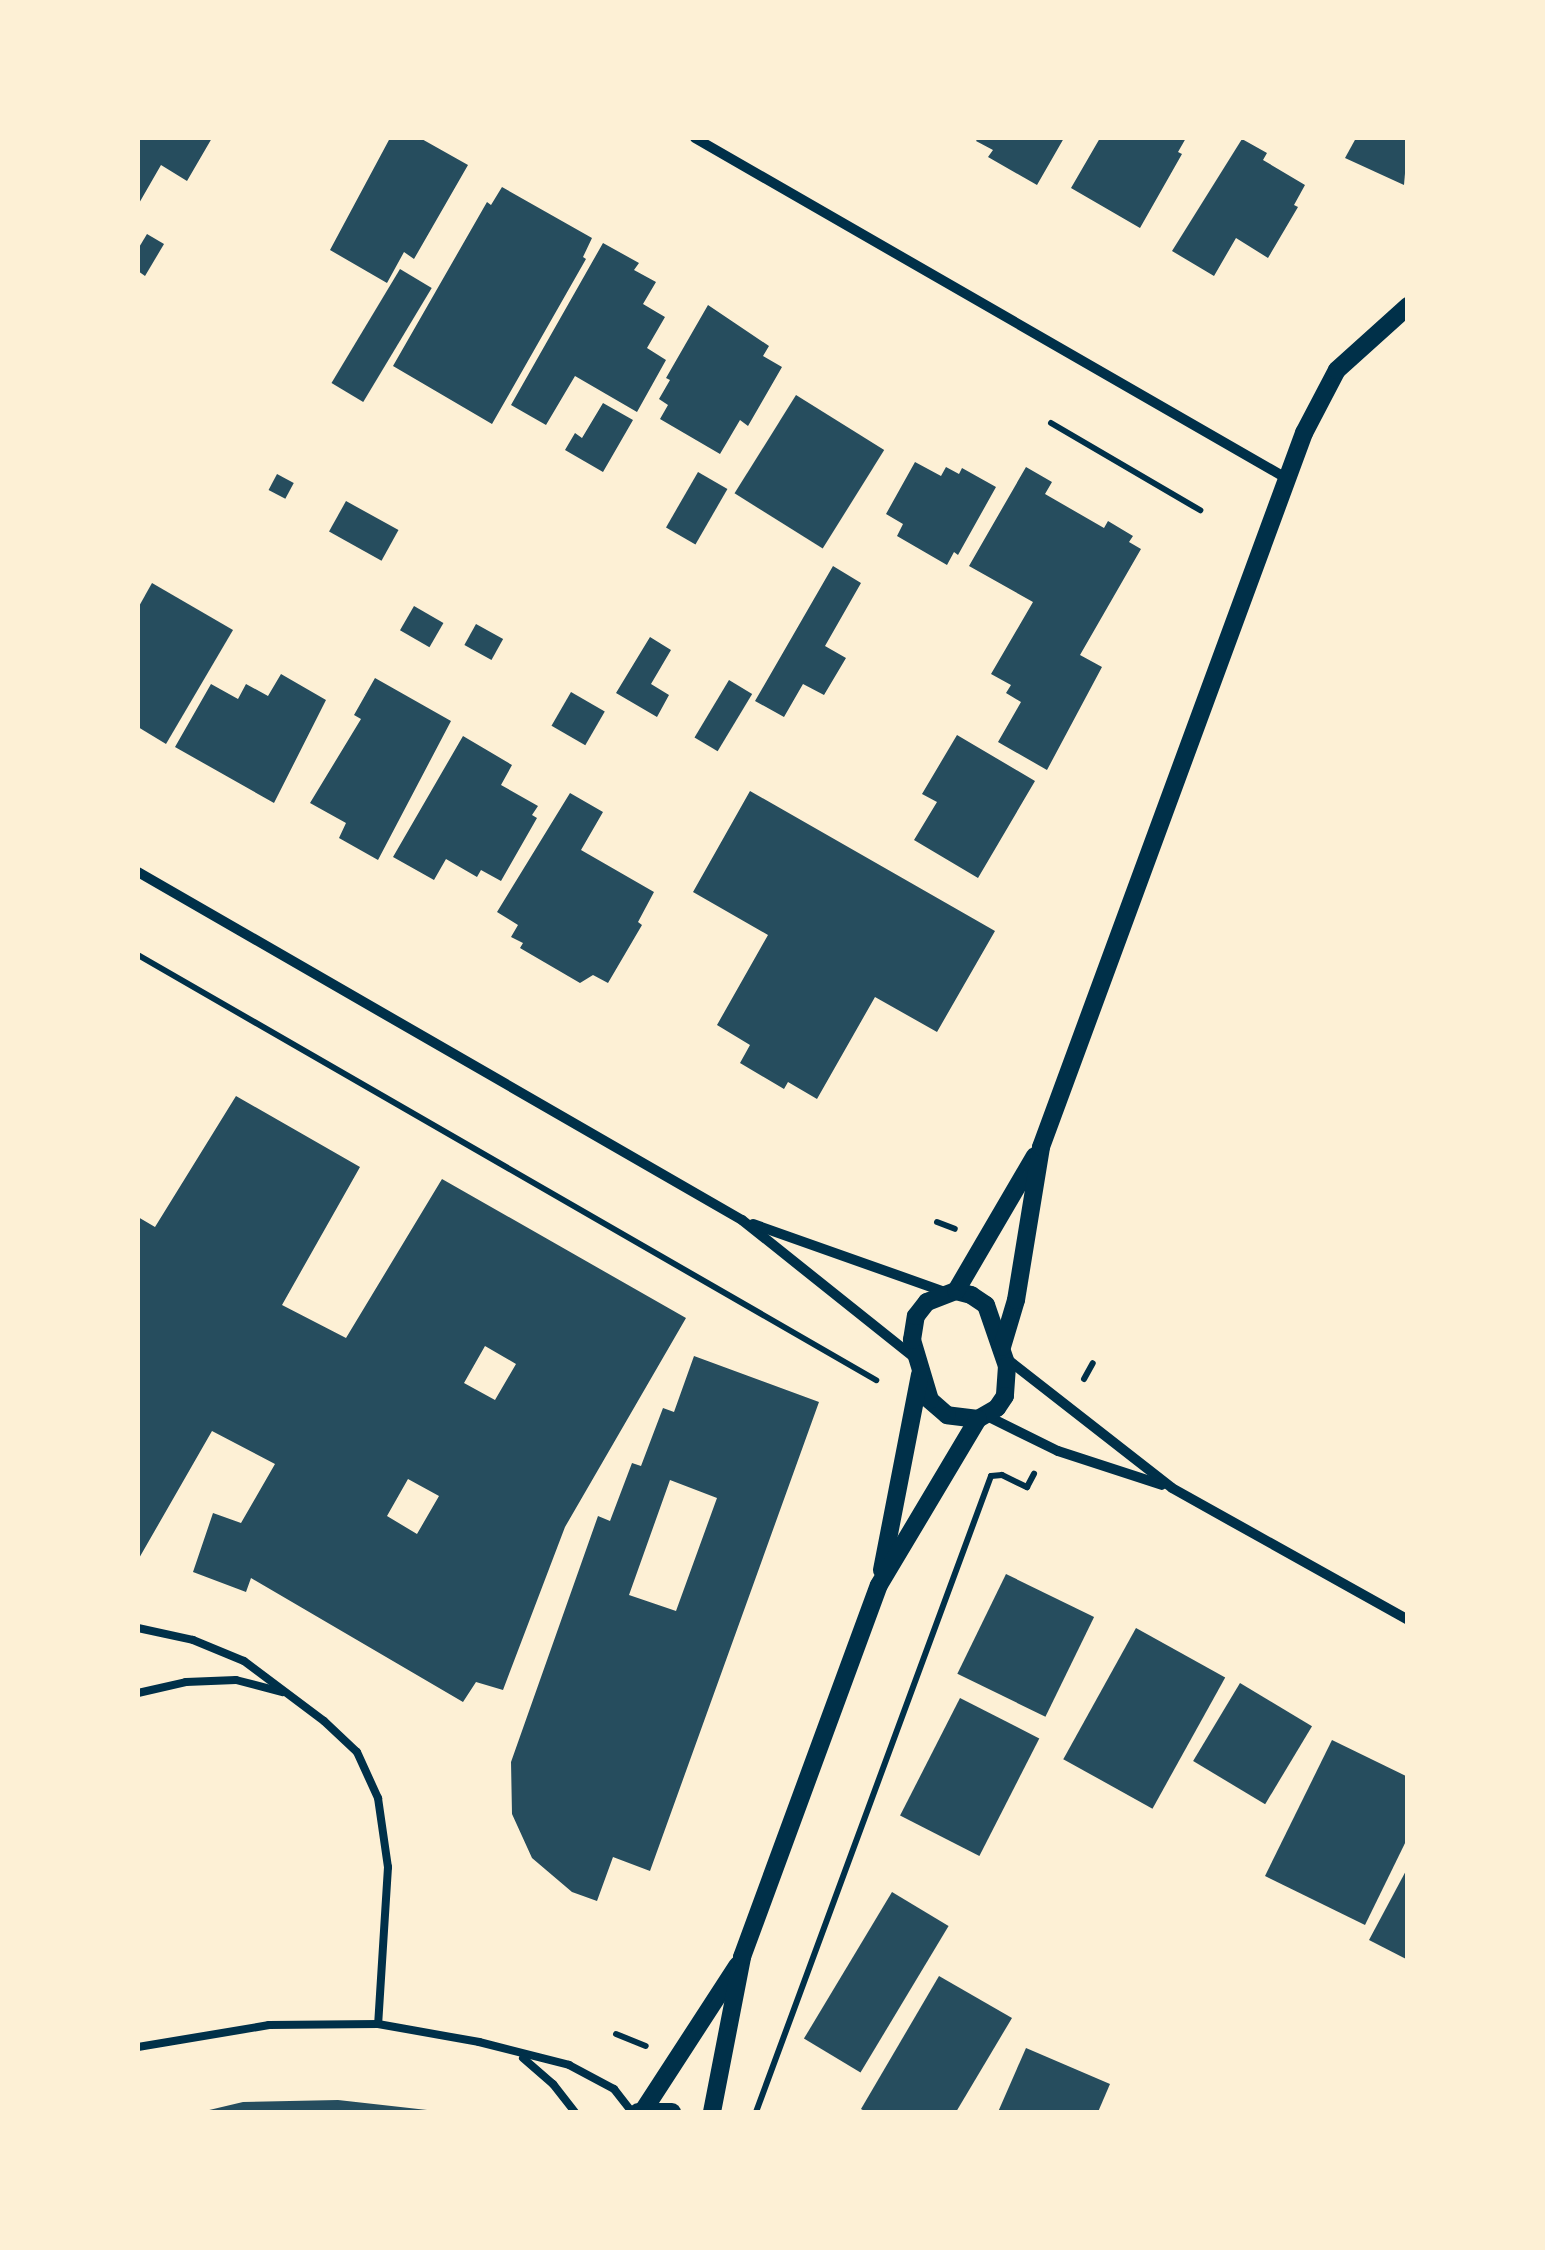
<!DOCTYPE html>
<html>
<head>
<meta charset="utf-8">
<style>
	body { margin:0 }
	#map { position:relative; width:1545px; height:2250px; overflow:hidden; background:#fdf0d5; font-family:"Public Sans",sans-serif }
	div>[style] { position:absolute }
	.building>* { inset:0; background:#264d5e; transform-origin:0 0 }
	.path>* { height:6px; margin:-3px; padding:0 3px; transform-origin:3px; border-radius:3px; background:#003049 }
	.service>* { height:8px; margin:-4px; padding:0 4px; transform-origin:4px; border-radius:4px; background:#003049 }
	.minor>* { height:10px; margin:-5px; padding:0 5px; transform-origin:5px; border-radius:5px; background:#003049 }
	.tertiary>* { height:18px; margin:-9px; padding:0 9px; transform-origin:9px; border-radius:9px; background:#003049 }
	span { translate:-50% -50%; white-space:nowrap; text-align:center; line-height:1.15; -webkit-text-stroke:10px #fdf0d5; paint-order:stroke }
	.frame { position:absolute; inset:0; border:140px solid #fdf0d5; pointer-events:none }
</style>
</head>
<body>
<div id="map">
	<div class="building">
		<div style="clip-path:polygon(138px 138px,212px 138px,187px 181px,161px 165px,138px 205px)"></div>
		<div style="clip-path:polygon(390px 138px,420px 138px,468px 165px,414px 259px,404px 252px,387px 283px,330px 250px)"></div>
		<div style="clip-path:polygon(978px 138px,1064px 138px,1037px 185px,988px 157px,993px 150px,976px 141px)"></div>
		<div style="clip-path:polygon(1100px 138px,1186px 138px,1178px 152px,1182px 154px,1140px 228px,1071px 188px)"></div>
		<div style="clip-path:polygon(1356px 138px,1408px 138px,1404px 185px,1345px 158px)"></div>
		<div style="clip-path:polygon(1242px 139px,1267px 153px,1263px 160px,1305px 185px,1294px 205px,1298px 207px,1268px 258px,1236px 238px,1214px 276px,1172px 251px)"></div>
		<div style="clip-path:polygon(502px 187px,592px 238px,583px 257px,586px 259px,492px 424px,393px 366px,487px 202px,491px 205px)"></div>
		<div style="clip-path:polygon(147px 234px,164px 244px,145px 276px,138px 271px,138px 249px)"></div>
		<div style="clip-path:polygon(603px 243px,639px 263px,634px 270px,656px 282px,643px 304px,665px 317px,647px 348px,666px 360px,637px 412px,575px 376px,546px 425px,511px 405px)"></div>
		<div style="left:400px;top:269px;width:37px;height:133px;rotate:31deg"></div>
		<div style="clip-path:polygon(708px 305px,769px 346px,763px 356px,782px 367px,748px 426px,740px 420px,720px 454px,660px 419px,668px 405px,659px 399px,670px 380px,666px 378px)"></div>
		<div style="left:796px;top:395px;width:104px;height:116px;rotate:32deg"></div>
		<div style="clip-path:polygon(603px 403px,633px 420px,603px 472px,565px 450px,575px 433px,582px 438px)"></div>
		<div style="clip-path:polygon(915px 462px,941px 476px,946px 467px,959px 474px,962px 468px,996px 487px,958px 555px,954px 552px,947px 565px,897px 536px,903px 524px,886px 514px)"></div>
		<div style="clip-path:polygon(1026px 467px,1052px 482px,1045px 494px,1104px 528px,1108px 521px,1133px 536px,1129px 542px,1141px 549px,1080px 655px,1102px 667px,1047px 770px,998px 742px,1021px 702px,1006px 693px,1011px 685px,991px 674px,1033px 602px,969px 566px)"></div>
		<div style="left:698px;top:472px;width:34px;height:64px;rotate:30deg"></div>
		<div style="left:277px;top:474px;width:19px;height:18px;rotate:28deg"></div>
		<div style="left:346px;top:501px;width:60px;height:35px;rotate:29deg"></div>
		<div style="clip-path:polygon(833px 566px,861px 583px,825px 646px,846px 658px,824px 695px,803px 684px,784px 717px,755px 701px)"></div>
		<div style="clip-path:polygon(152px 583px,233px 630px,166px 744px,138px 727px,138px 608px)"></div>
		<div style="left:414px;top:606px;width:34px;height:28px;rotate:30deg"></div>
		<div style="left:476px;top:624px;width:31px;height:24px;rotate:29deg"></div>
		<div style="clip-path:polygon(650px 637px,671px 650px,651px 684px,669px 695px,657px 717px,616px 693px)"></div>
		<div style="clip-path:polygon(281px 674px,326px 700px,274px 803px,175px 747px,211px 684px,238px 699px,246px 684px,268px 696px)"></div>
		<div style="clip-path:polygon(375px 678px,451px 721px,378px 860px,339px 838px,346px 823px,310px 803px,361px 719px,354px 715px)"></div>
		<div style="left:729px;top:680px;width:27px;height:67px;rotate:31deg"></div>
		<div style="left:571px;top:692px;width:39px;height:39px;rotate:30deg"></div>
		<div style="clip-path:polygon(957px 735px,1035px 781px,978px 878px,914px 840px,937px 802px,922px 794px)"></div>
		<div style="clip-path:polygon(463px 736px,512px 765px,501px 785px,538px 806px,532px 815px,537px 818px,501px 881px,481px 870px,477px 877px,446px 859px,434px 880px,393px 857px)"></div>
		<div style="clip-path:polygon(750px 791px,995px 931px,937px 1032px,875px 997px,817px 1099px,788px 1082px,784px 1089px,740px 1063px,750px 1045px,717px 1025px,768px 935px,693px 892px)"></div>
		<div style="clip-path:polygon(570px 793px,603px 812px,581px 850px,654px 892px,638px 922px,642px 925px,608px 983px,593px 975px,580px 983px,520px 948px,523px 943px,511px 937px,518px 925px,497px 912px)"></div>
		<div style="clip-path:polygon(evenodd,236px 1096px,360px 1167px,282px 1305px,346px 1338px,442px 1179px,686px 1318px,565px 1527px,503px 1690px,476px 1682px,463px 1702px,251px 1578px,246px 1592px,193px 1572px,213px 1513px,241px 1523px,275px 1464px,212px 1431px,138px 1560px,138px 1217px,155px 1227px,236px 1096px,485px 1346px,516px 1364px,495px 1400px,464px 1383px,485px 1346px,236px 1096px,408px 1479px,439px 1496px,417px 1534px,387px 1516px,408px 1479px)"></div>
		<div style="clip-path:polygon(evenodd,694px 1356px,819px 1402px,650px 1871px,613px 1857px,597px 1901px,572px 1892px,532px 1858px,512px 1814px,511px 1762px,598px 1516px,610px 1521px,632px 1463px,641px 1466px,663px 1408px,674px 1412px,694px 1356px,670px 1480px,717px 1498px,676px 1611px,629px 1595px,670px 1480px)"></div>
		<div style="left:1006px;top:1574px;width:98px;height:111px;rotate:26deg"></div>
		<div style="left:1136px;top:1628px;width:102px;height:150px;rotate:29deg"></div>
		<div style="left:1240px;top:1683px;width:84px;height:91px;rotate:31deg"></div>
		<div style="left:960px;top:1698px;width:89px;height:132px;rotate:27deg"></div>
		<div style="clip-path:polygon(1332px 1740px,1408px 1777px,1408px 1837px,1365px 1925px,1265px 1876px)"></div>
		<div style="clip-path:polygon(1408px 1867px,1408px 1960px,1369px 1940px)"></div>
		<div style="left:892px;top:1892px;width:66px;height:171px;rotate:31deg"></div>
		<div style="clip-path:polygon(939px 1976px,1012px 2018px,956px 2112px,866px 2112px,861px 2109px)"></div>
		<div style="clip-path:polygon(1026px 2048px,1110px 2084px,1098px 2112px,998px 2112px)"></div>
		<div style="clip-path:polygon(338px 2100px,445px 2112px,205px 2111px,243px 2102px)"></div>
	</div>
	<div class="path">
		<div style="left:1051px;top:423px;width:173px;rotate:30.3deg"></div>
		<div style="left:138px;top:955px;width:852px;rotate:29.94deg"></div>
		<div style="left:937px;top:1222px;width:19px;rotate:21deg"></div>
		<div style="left:1084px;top:1379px;width:18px;rotate:-61deg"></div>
		<div style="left:616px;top:2034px;width:32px;rotate:22deg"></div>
		<div style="left:756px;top:2112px;width:678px;rotate:-69.72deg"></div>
		<div style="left:991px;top:1476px;width:11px;rotate:-5deg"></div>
		<div style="left:1002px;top:1475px;width:28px;rotate:26deg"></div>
		<div style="left:1027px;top:1487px;width:15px;rotate:-62deg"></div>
	</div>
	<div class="service">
		<div style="left:138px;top:1628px;width:56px;rotate:12.3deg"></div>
		<div style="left:193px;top:1640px;width:55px;rotate:22.4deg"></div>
		<div style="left:244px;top:1661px;width:100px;rotate:36.9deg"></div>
		<div style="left:324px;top:1721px;width:45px;rotate:43.2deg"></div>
		<div style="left:357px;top:1752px;width:51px;rotate:65.5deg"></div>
		<div style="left:378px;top:1798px;width:70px;rotate:81.8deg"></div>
		<div style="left:388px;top:1867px;width:157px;rotate:93.6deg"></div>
		<div style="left:138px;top:1693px;width:49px;rotate:-12.9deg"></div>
		<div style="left:186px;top:1682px;width:50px;rotate:-2.3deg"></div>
		<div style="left:236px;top:1680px;width:48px;rotate:14.6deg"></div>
		<div style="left:138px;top:2047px;width:133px;rotate:-9.5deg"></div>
		<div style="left:269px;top:2025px;width:109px;rotate:-0.5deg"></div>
		<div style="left:378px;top:2024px;width:103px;rotate:10.1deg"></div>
		<div style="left:479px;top:2042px;width:93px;rotate:14.3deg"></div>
		<div style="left:569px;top:2065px;width:51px;rotate:28.1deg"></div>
		<div style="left:614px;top:2089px;width:29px;rotate:52deg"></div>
		<div style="left:523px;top:2058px;width:40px;rotate:41deg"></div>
		<div style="left:553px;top:2084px;width:36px;rotate:52deg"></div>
	</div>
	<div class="minor">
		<div style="left:695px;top:138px;width:682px;rotate:29.91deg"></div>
		<div style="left:138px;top:872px;width:697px;rotate:29.95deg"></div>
		<div style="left:742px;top:1220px;width:221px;rotate:38.6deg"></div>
		<div style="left:753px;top:1224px;width:207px;rotate:19.5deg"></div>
		<div style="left:1007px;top:1359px;width:209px;rotate:38deg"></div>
		<div style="left:1172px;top:1488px;width:270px;rotate:29.2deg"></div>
		<div style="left:985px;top:1415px;width:81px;rotate:26.3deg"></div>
		<div style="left:1058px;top:1451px;width:109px;rotate:18.1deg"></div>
	</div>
	<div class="tertiary">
		<div style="left:956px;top:1291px;width:16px;rotate:15deg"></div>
		<div style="left:971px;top:1295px;width:18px;rotate:34deg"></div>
		<div style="left:986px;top:1305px;width:65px;rotate:71deg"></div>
		<div style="left:1007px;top:1366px;width:30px;rotate:94deg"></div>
		<div style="left:1005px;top:1396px;width:14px;rotate:124deg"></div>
		<div style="left:997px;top:1408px;width:22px;rotate:150deg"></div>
		<div style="left:978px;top:1419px;width:31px;rotate:-173deg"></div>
		<div style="left:947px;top:1415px;width:23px;rotate:-139deg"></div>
		<div style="left:930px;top:1400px;width:63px;rotate:-106.7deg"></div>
		<div style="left:912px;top:1340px;width:24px;rotate:-81deg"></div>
		<div style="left:916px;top:1316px;width:18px;rotate:-52deg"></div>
		<div style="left:927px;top:1302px;width:31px;rotate:-21deg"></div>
		<div style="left:956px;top:1291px;width:156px;rotate:-59.7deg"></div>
		<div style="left:1002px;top:1347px;width:49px;rotate:-73.4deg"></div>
		<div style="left:1016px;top:1300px;width:155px;rotate:-80.7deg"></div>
		<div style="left:1041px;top:1147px;width:761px;rotate:-69.78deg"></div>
		<div style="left:1304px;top:433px;width:71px;rotate:-62.4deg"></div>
		<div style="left:1337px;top:370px;width:96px;rotate:-42deg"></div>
		<div style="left:882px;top:1570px;width:199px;rotate:-79deg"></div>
		<div style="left:643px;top:2111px;width:173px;rotate:-57deg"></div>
		<div style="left:638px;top:2112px;width:34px"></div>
		<div style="left:712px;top:2112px;width:158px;rotate:-79deg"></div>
		<div style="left:742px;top:1957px;width:396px;rotate:-69.8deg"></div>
		<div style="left:879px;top:1585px;width:193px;rotate:-59.2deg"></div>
	</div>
	<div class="frame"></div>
</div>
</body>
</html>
